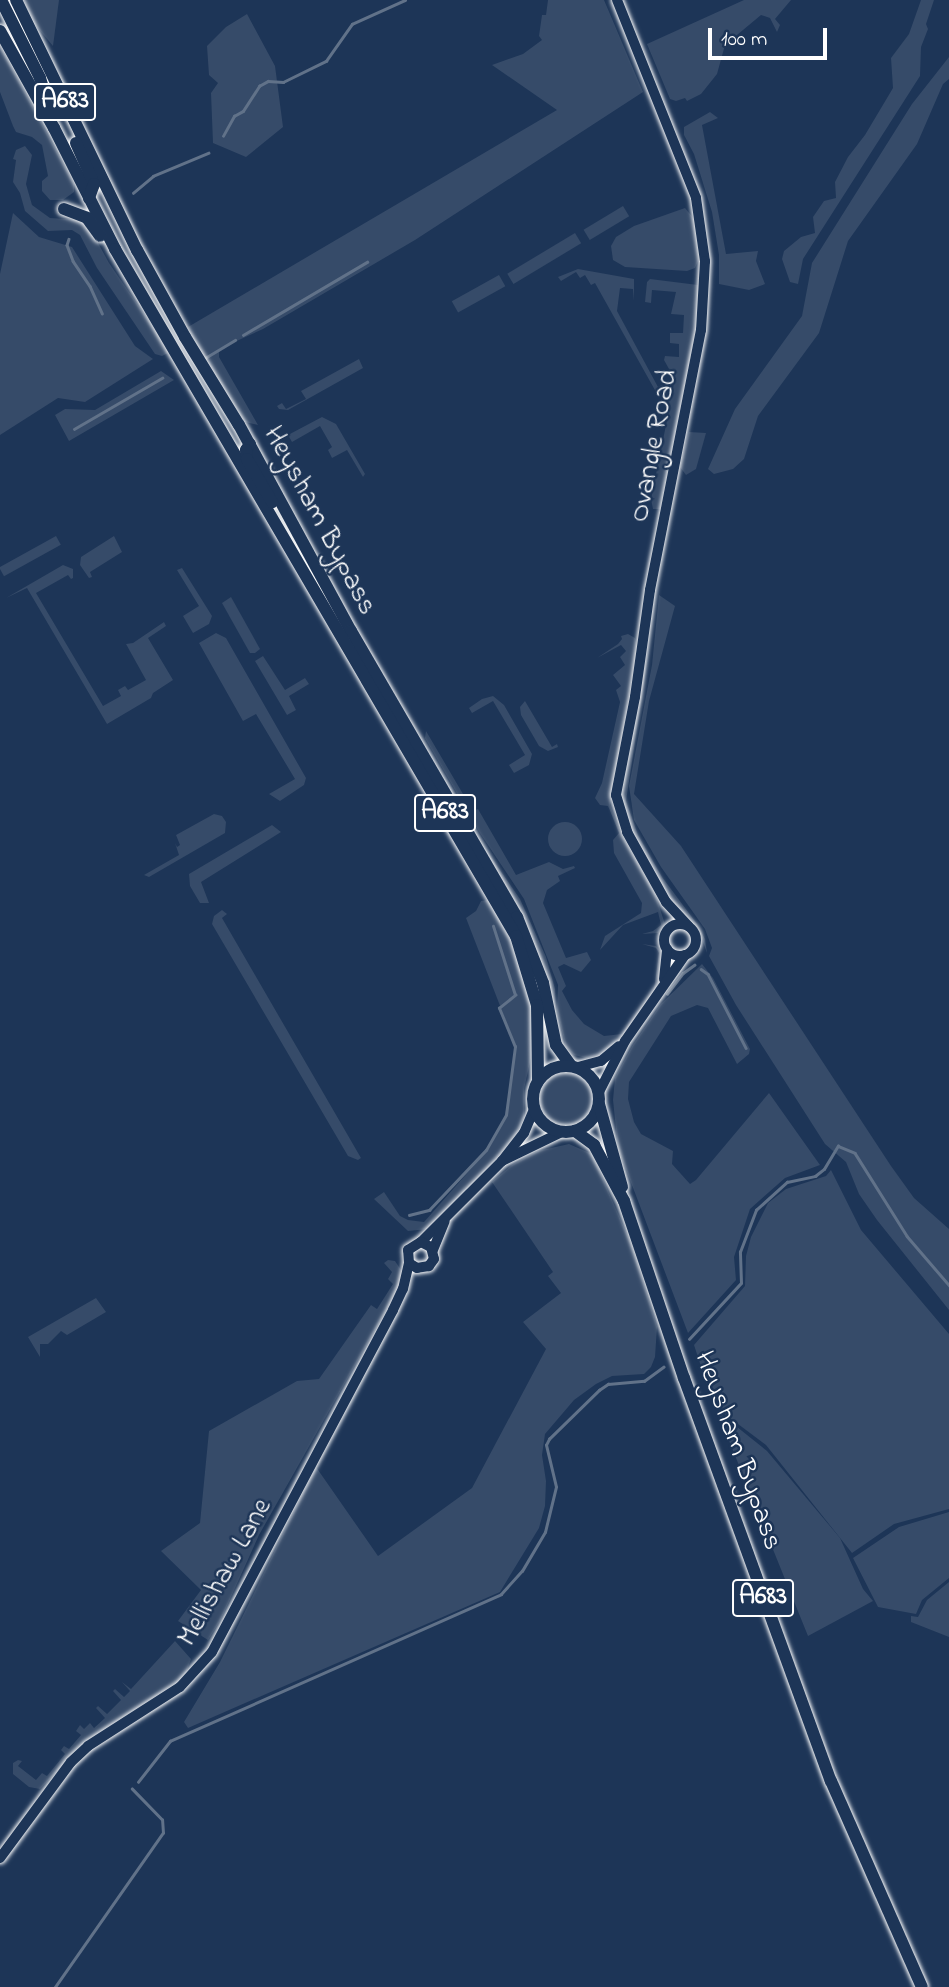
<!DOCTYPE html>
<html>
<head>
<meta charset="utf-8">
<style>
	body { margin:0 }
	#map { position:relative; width:949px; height:1987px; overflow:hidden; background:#1d3557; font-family:"Indie Flower",sans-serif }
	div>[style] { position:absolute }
	.green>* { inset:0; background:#364b69; transform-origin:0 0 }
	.round { border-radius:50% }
	.stream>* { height:2.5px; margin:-1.25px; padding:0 1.25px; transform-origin:1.25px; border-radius:1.25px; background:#617289 }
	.roads { filter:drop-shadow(0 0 2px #fff) drop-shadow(0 0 2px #fff) }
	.secondary>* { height:10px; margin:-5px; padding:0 5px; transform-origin:5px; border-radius:5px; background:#1d3557 }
	.secondary>.ring { margin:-5px; padding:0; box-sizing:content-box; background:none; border:10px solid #1d3557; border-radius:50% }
	.highway>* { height:12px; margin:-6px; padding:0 6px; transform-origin:6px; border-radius:6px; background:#1d3557 }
	.highway>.ring { margin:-6px; padding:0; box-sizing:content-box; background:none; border:12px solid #1d3557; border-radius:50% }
	span { translate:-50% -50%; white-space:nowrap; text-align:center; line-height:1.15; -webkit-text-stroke:5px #1d3557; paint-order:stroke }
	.shield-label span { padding:2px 5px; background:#1d3557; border:2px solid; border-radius:5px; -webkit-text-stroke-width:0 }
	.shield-label { font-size:26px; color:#fff; font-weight:700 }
	.street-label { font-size:28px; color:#fff }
	.scale { position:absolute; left:708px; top:28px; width:119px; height:32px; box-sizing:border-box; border:4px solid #fff; border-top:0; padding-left:9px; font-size:21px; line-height:24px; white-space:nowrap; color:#fff; -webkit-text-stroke:5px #1d3557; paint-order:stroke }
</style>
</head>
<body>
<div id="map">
	<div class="green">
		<div style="clip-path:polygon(24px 0,59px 0,53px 46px,33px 22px)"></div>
		<div style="clip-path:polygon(548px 0,604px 0,643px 92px,415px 240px,263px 329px,219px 349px,219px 357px,258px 425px,245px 422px,198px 349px,188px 327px,557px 110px,492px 65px,523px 54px,542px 40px,539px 36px,542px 15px,546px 15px)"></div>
		<div style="clip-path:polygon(744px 0,791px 0,775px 19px,780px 25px,777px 32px,770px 18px,761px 15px,725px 45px,717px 74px,701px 94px,687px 101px,685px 98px,676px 101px,670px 99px,647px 44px)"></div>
		<div style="clip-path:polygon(921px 0,934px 0,926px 24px,928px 29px,921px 47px,920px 76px,803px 259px,798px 284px,790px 282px,782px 259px,784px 251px,801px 237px,815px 233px,813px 217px,824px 201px,836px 198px,835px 182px,848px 157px,865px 135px,893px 88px,891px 58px,909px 34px)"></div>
		<div style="clip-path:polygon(247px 14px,275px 66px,283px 127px,246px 157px,213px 143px,211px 93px,218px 83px,209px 75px,207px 46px,226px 27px)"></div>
		<div style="clip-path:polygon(0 46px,74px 184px,74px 192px,63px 200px,50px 200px,42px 191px,42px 181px,48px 176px,42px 145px,32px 137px,16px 132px,13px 126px,0 92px)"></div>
		<div style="clip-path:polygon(949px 57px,949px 79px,943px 84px,917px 144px,848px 241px,819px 333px,758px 416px,744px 459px,733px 469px,714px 474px,708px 469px,735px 409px,802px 316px,812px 263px,912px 104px)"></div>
		<div style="clip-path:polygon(710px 112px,718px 118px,702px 125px,726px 254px,758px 251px,756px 261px,765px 284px,749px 290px,719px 284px,719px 255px,712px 212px,694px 154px,684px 135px,684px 127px)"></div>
		<div style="clip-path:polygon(25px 146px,32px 155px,26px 184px,32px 205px,50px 218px,81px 220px,92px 232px,109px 263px,170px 352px,162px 356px,155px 354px,97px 268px,80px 235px,72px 230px,48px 231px,25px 211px,20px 193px,13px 182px,16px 160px,13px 159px,16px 150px)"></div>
		<div style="left:623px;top:206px;width:12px;height:46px;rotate:59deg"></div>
		<div style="clip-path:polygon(685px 208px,694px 219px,699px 259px,695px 268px,687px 271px,625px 267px,613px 260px,611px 246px,616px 237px,634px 226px)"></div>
		<div style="clip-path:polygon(13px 213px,39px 237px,72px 247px,135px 346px,153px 359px,85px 402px,58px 398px,0 435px,0 274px)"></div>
		<div style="left:575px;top:233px;width:12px;height:79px;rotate:59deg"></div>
		<div style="clip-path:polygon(578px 269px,634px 279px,634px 301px,633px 289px,620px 288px,617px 311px,658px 387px,674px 378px,664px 360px,665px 356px,679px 357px,679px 344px,670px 343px,670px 333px,683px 333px,684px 315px,671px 314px,676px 292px,652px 290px,651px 303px,645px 302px,647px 282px,650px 279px,698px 285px,700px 293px,698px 317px,660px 509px,653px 509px,651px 499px,667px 420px,666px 388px,656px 392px,595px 283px,591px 285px,585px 275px,580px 278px,576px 272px,561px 281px,558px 277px)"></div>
		<div style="left:499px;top:275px;width:13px;height:54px;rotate:61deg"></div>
		<div style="clip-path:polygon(359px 359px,363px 368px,288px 410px,279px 409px,277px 406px,282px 403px,286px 409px,306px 399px,301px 391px)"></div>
		<div style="clip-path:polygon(161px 371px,174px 380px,69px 441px,55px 415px,65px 409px,95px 410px)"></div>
		<div style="clip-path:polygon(322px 417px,336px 424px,365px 474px,363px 477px,347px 450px,332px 458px,328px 450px,332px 447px,320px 426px,292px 442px,288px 435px)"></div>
		<div style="clip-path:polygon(689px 432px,706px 433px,696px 469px,686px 475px,680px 467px)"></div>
		<div style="left:56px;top:536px;width:10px;height:65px;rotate:61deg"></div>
		<div style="clip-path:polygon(114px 536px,122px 552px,90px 572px,92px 577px,89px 578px,80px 565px,81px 557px)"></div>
		<div style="clip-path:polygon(63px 565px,73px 569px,73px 578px,71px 579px,68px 575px,36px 593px,103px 706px,121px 696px,118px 690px,125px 686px,128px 690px,146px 680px,126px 644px,133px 643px,164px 622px,166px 626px,148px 638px,173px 680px,153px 693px,151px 698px,107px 724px,27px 588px,6px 598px)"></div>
		<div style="clip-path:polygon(182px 568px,212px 616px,209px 624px,193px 633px,183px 616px,199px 606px,177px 570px)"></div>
		<div style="clip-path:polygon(659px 595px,675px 606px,649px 701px,634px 794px,681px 846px,891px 1166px,914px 1198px,949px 1229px,949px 1310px,877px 1220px,859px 1194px,846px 1162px,825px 1144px,736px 1005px,709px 956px,712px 948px,705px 929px,661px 867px,634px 820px,629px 786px,652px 665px)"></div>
		<div style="clip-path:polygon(231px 597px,260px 649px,255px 653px,250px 653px,222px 603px)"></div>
		<div style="clip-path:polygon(216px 633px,226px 638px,306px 778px,304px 785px,280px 801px,269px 794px,295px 779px,256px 714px,243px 721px,199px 643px)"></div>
		<div style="clip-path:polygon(628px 634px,635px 638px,637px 647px,610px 805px,622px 836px,655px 894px,665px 924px,658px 933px,642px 934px,653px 931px,661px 925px,658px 912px,623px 925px,600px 950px,605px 936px,641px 913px,642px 903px,614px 853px,613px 840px,619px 833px,608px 806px,600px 805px,595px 798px,602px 783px,620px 702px,616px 690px,621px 686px,613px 675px,625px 665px,620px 657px,626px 651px,621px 645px,597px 658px,618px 644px,622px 639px,621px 636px)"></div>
		<div style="clip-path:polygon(650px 643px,626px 801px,638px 835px,662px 877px,697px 924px,705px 939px,707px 953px,698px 928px,671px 902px,629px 826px,622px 800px,627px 754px)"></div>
		<div style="clip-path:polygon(263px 656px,285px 690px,305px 678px,309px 684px,289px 696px,296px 710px,287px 715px,255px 661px)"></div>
		<div style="clip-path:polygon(493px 696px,504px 705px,532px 754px,529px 765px,514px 773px,509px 765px,525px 755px,493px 701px,472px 713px,469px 708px,482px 699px)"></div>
		<div style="clip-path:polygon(525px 701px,552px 747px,557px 744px,558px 747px,548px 751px,539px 746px,521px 715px,520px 707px)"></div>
		<div style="clip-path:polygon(426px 731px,473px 811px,478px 809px,516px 875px,549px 862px,563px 869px,574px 866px,575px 868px,558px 876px,560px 881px,547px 890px,543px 903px,566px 958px,587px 952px,591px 960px,581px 972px,564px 964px,558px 967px,566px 986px,562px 991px,572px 1010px,584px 1024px,604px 1036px,622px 1034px,654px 989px,659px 953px,656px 948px,642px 944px,656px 946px,661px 951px,664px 958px,662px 974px,655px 990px,622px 1038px,604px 1053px,586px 1058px,574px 1055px,566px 1047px,557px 1010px,558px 985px,524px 899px,480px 833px,425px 738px)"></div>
		<div style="clip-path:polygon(214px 814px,222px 816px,226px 822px,225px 833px,149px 877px,144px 875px,179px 855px,175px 843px,177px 847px,180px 845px,176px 835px)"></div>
		<div class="round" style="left:548px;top:822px;width:34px;height:34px"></div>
		<div style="clip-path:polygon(272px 825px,281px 832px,201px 882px,209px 903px,200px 903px,190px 886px,189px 874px)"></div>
		<div style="clip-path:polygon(479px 840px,520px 899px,546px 957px,555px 989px,554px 1011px,533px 941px,513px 899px)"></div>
		<div style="clip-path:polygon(489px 900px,510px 940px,531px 1000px,533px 1049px,524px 1089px,524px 1117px,517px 1132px,500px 1154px,455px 1203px,428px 1229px,408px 1231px,374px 1199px,384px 1192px,400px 1216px,408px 1220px,424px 1222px,485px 1153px,505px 1116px,516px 1047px,466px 918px,476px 911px,481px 901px)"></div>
		<div style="clip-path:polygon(222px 910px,227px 914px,222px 918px,361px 1158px,358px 1160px,348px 1156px,212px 924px,214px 916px)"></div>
		<div style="clip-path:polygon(702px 964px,713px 978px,750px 1049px,749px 1054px,737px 1064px,708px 1008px,697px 1005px,671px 1016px,629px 1082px,628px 1099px,634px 1122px,641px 1134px,673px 1151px,672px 1164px,690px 1184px,696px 1180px,769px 1093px,820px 1165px,785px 1178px,750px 1209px,734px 1257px,736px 1280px,688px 1333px,618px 1148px,613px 1100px,615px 1078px,633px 1045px,661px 1004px)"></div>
		<div class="round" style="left:540px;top:1073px;width:52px;height:52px"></div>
		<div style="clip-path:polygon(569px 1144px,592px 1154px,632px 1246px,657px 1327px,655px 1357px,651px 1367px,644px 1374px,612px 1376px,596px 1384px,574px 1400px,545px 1434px,542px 1455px,546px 1481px,545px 1506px,539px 1528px,500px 1592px,188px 1728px,184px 1722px,220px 1662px,316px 1467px,378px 1556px,472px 1488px,546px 1349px,523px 1322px,561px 1293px,548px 1276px,553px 1272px,492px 1182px,512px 1165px,538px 1151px)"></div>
		<div style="clip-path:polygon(831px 1170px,861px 1230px,949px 1334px,949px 1509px,894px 1524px,852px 1553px,766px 1445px,714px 1406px,694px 1345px,745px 1286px,746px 1256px,751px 1237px,768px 1203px,786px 1189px,826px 1176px)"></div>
		<div style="clip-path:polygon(388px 1260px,395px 1261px,403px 1273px,398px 1289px,259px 1535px,221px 1619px,208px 1640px,178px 1621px,201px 1590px,161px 1551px,200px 1523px,209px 1431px,297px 1381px,319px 1379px,371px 1305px,377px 1309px,393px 1284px,388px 1279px,392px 1272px,384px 1263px)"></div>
		<div style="clip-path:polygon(96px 1298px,106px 1312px,67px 1335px,61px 1331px,48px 1344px,40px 1344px,40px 1357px,28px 1337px)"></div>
		<div style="clip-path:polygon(717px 1411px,767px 1451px,840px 1538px,863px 1589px,873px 1601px,808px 1636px)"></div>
		<div style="clip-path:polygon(949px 1512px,949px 1578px,922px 1600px,916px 1614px,878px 1607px,853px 1558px,899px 1527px)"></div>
		<div style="clip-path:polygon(949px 1582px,949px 1637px,911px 1622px,911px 1616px,918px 1617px,927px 1600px)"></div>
		<div style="clip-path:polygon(175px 1641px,191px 1659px,185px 1675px,178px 1681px,86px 1741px,40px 1789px,29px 1787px,13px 1774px,13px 1763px,18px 1760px,22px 1761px,18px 1766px,36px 1780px,42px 1773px,47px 1776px,65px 1754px,61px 1750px,64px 1746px,69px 1749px,81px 1735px,76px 1731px,80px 1725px,84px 1729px,90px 1723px,94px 1728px,105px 1718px,96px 1708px,98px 1706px,107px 1714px,121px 1700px,113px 1691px,115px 1689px,124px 1697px,130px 1691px,122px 1682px,131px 1689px)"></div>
	</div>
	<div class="stream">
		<div style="left:223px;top:136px;width:23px;rotate:-61deg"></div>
		<div style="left:234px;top:116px;width:10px;rotate:-29deg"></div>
		<div style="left:243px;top:111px;width:30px;rotate:-57deg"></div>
		<div style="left:259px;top:86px;width:10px;rotate:-29deg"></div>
		<div style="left:268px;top:81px;width:15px;rotate:4deg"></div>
		<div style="left:283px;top:82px;width:48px;rotate:-26deg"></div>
		<div style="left:326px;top:61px;width:45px;rotate:-54.9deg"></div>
		<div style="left:352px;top:24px;width:58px;rotate:-24.4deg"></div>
		<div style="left:133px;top:193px;width:26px;rotate:-40deg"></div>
		<div style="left:153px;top:176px;width:60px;rotate:-22.7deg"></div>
		<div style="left:69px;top:239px;width:6px;rotate:108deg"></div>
		<div style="left:67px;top:245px;width:17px;rotate:69deg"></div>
		<div style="left:73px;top:261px;width:30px;rotate:56deg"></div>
		<div style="left:90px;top:286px;width:30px;rotate:66deg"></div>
		<div style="left:243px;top:335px;width:144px;rotate:-30.5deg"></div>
		<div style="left:205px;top:358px;width:35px;rotate:-31deg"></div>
		<div style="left:74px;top:429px;width:102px;rotate:-30.1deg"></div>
		<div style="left:701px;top:969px;width:9px;rotate:36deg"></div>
		<div style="left:708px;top:974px;width:83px;rotate:62.8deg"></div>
		<div style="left:667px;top:994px;width:26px;rotate:-53deg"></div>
		<div style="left:683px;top:973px;width:14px;rotate:-36deg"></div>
		<div style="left:409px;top:1215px;width:21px;rotate:-14deg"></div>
		<div style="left:429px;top:1210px;width:83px;rotate:-46.5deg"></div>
		<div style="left:486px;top:1150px;width:40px;rotate:-60.3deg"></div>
		<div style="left:506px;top:1115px;width:69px;rotate:-82.5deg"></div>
		<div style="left:515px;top:1047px;width:42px;rotate:-112.3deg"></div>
		<div style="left:499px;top:1008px;width:21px;rotate:-39deg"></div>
		<div style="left:515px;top:995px;width:72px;rotate:-107.7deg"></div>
		<div style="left:689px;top:1339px;width:76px;rotate:-47.1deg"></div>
		<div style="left:741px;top:1283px;width:31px;rotate:-92deg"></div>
		<div style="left:740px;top:1252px;width:45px;rotate:-69.1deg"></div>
		<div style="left:756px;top:1210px;width:42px;rotate:-42.1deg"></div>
		<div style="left:787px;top:1182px;width:29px;rotate:-12deg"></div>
		<div style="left:815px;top:1176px;width:11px;rotate:-38deg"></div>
		<div style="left:824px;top:1169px;width:27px;rotate:-59deg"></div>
		<div style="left:838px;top:1146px;width:18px;rotate:22deg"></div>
		<div style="left:855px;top:1153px;width:98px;rotate:57.9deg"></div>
		<div style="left:907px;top:1236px;width:65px;rotate:49.4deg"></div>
		<div style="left:138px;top:1782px;width:52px;rotate:-52deg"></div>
		<div style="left:170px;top:1741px;width:362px;rotate:-23.9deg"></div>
		<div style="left:501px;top:1594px;width:31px;rotate:-48deg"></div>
		<div style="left:522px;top:1571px;width:45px;rotate:-59.5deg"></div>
		<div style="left:545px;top:1532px;width:46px;rotate:-76.3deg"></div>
		<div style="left:556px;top:1487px;width:43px;rotate:-103.4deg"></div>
		<div style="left:546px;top:1445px;width:7px;rotate:-63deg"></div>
		<div style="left:549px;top:1439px;width:70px;rotate:-44.4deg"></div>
		<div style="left:599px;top:1390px;width:11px;rotate:-34deg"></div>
		<div style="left:608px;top:1384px;width:36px;rotate:-5deg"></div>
		<div style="left:644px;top:1381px;width:24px;rotate:-36deg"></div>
		<div style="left:55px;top:1987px;width:188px;rotate:-55deg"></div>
		<div style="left:163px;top:1833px;width:13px;rotate:-94deg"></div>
		<div style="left:162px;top:1820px;width:43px;rotate:-134.1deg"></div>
	</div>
	<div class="roads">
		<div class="secondary">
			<div style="left:617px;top:0;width:213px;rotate:68.2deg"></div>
			<div style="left:696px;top:198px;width:64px;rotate:81.9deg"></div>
			<div style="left:705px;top:261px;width:69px;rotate:93.3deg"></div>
			<div style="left:701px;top:330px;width:265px;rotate:101.1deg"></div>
			<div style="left:650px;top:590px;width:108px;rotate:98deg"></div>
			<div style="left:635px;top:697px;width:100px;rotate:101deg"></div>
			<div style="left:616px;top:795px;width:39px;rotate:73deg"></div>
			<div style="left:627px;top:832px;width:80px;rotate:60.9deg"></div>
			<div style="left:666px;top:902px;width:33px;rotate:47deg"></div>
			<div class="ring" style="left:664px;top:924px;width:22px;height:22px"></div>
			<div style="left:664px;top:979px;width:30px;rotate:-84deg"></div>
			<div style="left:578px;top:1067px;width:24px;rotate:-15deg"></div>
			<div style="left:601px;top:1061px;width:23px;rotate:-40deg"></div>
			<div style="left:599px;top:1092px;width:57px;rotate:-63deg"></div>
			<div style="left:625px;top:1041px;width:105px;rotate:-55.1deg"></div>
			<div style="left:502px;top:1161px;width:67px;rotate:-25.8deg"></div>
			<div style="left:421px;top:1242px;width:115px;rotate:-45deg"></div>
			<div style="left:502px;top:1161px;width:36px;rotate:-52deg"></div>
			<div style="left:524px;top:1133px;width:26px;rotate:-67deg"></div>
			<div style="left:433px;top:1250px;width:31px;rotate:-68deg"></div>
			<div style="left:0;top:1858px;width:119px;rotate:-53.5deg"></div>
			<div style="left:71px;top:1762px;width:23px;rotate:-43deg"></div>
			<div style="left:88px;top:1746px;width:109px;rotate:-32.7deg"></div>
			<div style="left:180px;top:1687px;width:47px;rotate:-47.6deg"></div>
			<div style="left:212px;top:1652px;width:387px;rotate:-62.1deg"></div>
			<div style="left:393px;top:1310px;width:23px;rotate:-65deg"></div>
			<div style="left:403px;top:1289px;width:27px;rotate:-77deg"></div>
			<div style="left:409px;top:1263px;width:13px;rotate:-94deg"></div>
			<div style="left:408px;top:1250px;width:15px;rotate:-32deg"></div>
			<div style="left:421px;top:1242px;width:11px;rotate:27deg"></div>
			<div style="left:431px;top:1247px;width:12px;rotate:76deg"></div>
			<div style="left:434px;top:1259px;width:9px;rotate:126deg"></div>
			<div style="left:429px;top:1266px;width:12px;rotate:171deg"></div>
			<div style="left:417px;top:1268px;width:9px;rotate:-148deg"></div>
		</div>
		<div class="highway">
			<div style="left:1px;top:0;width:87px;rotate:63.4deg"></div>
			<div style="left:40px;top:78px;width:38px;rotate:73deg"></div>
			<div style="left:16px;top:0;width:278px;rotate:64.2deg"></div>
			<div style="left:137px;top:250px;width:99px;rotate:61.1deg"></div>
			<div style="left:185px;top:337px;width:103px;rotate:58.5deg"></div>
			<div style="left:239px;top:425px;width:234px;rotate:61.5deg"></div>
			<div style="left:351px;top:631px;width:331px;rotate:59.9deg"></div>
			<div style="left:517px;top:917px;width:71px;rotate:68.5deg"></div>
			<div style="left:543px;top:983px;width:63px;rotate:78.2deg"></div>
			<div style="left:556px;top:1045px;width:26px;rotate:54deg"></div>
			<div style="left:0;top:31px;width:111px;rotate:60.9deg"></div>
			<div style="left:54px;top:128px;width:136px;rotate:63.2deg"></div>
			<div style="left:115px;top:249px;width:795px;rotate:59.73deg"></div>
			<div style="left:516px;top:936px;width:72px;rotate:73.1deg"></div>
			<div style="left:537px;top:1005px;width:76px;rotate:89.2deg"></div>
			<div style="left:76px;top:143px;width:45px;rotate:66.3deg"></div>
			<div style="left:94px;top:184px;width:15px;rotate:110deg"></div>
			<div style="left:64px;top:209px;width:25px;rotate:21deg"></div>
			<div style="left:87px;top:218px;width:22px;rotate:54deg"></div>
			<div style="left:250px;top:444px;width:7px;rotate:124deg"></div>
			<div style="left:246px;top:450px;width:9px;rotate:84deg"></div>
			<div style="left:247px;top:459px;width:50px;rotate:59.8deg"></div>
			<div class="ring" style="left:533px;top:1066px;width:54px;height:54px"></div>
			<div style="left:599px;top:1104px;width:86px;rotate:74.5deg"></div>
			<div style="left:575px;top:1131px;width:24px;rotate:36deg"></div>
			<div style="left:594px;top:1145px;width:64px;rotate:61.8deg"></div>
			<div style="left:624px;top:1201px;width:187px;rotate:71.3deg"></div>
			<div style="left:684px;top:1378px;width:429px;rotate:70deg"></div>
			<div style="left:831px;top:1781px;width:225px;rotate:66.2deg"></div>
		</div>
	</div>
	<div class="shield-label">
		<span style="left:65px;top:102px">A683</span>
		<span style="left:445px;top:813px">A683</span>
		<span style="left:763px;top:1598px">A683</span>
	</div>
	<div class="street-label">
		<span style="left:655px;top:446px;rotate:-79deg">Ovangle Road</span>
		<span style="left:319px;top:521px;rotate:62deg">Heysham Bypass</span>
		<span style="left:737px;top:1451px;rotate:70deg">Heysham Bypass</span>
		<span style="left:226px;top:1573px;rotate:-61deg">Mellishaw Lane</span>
	</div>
	<div class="scale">100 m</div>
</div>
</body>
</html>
